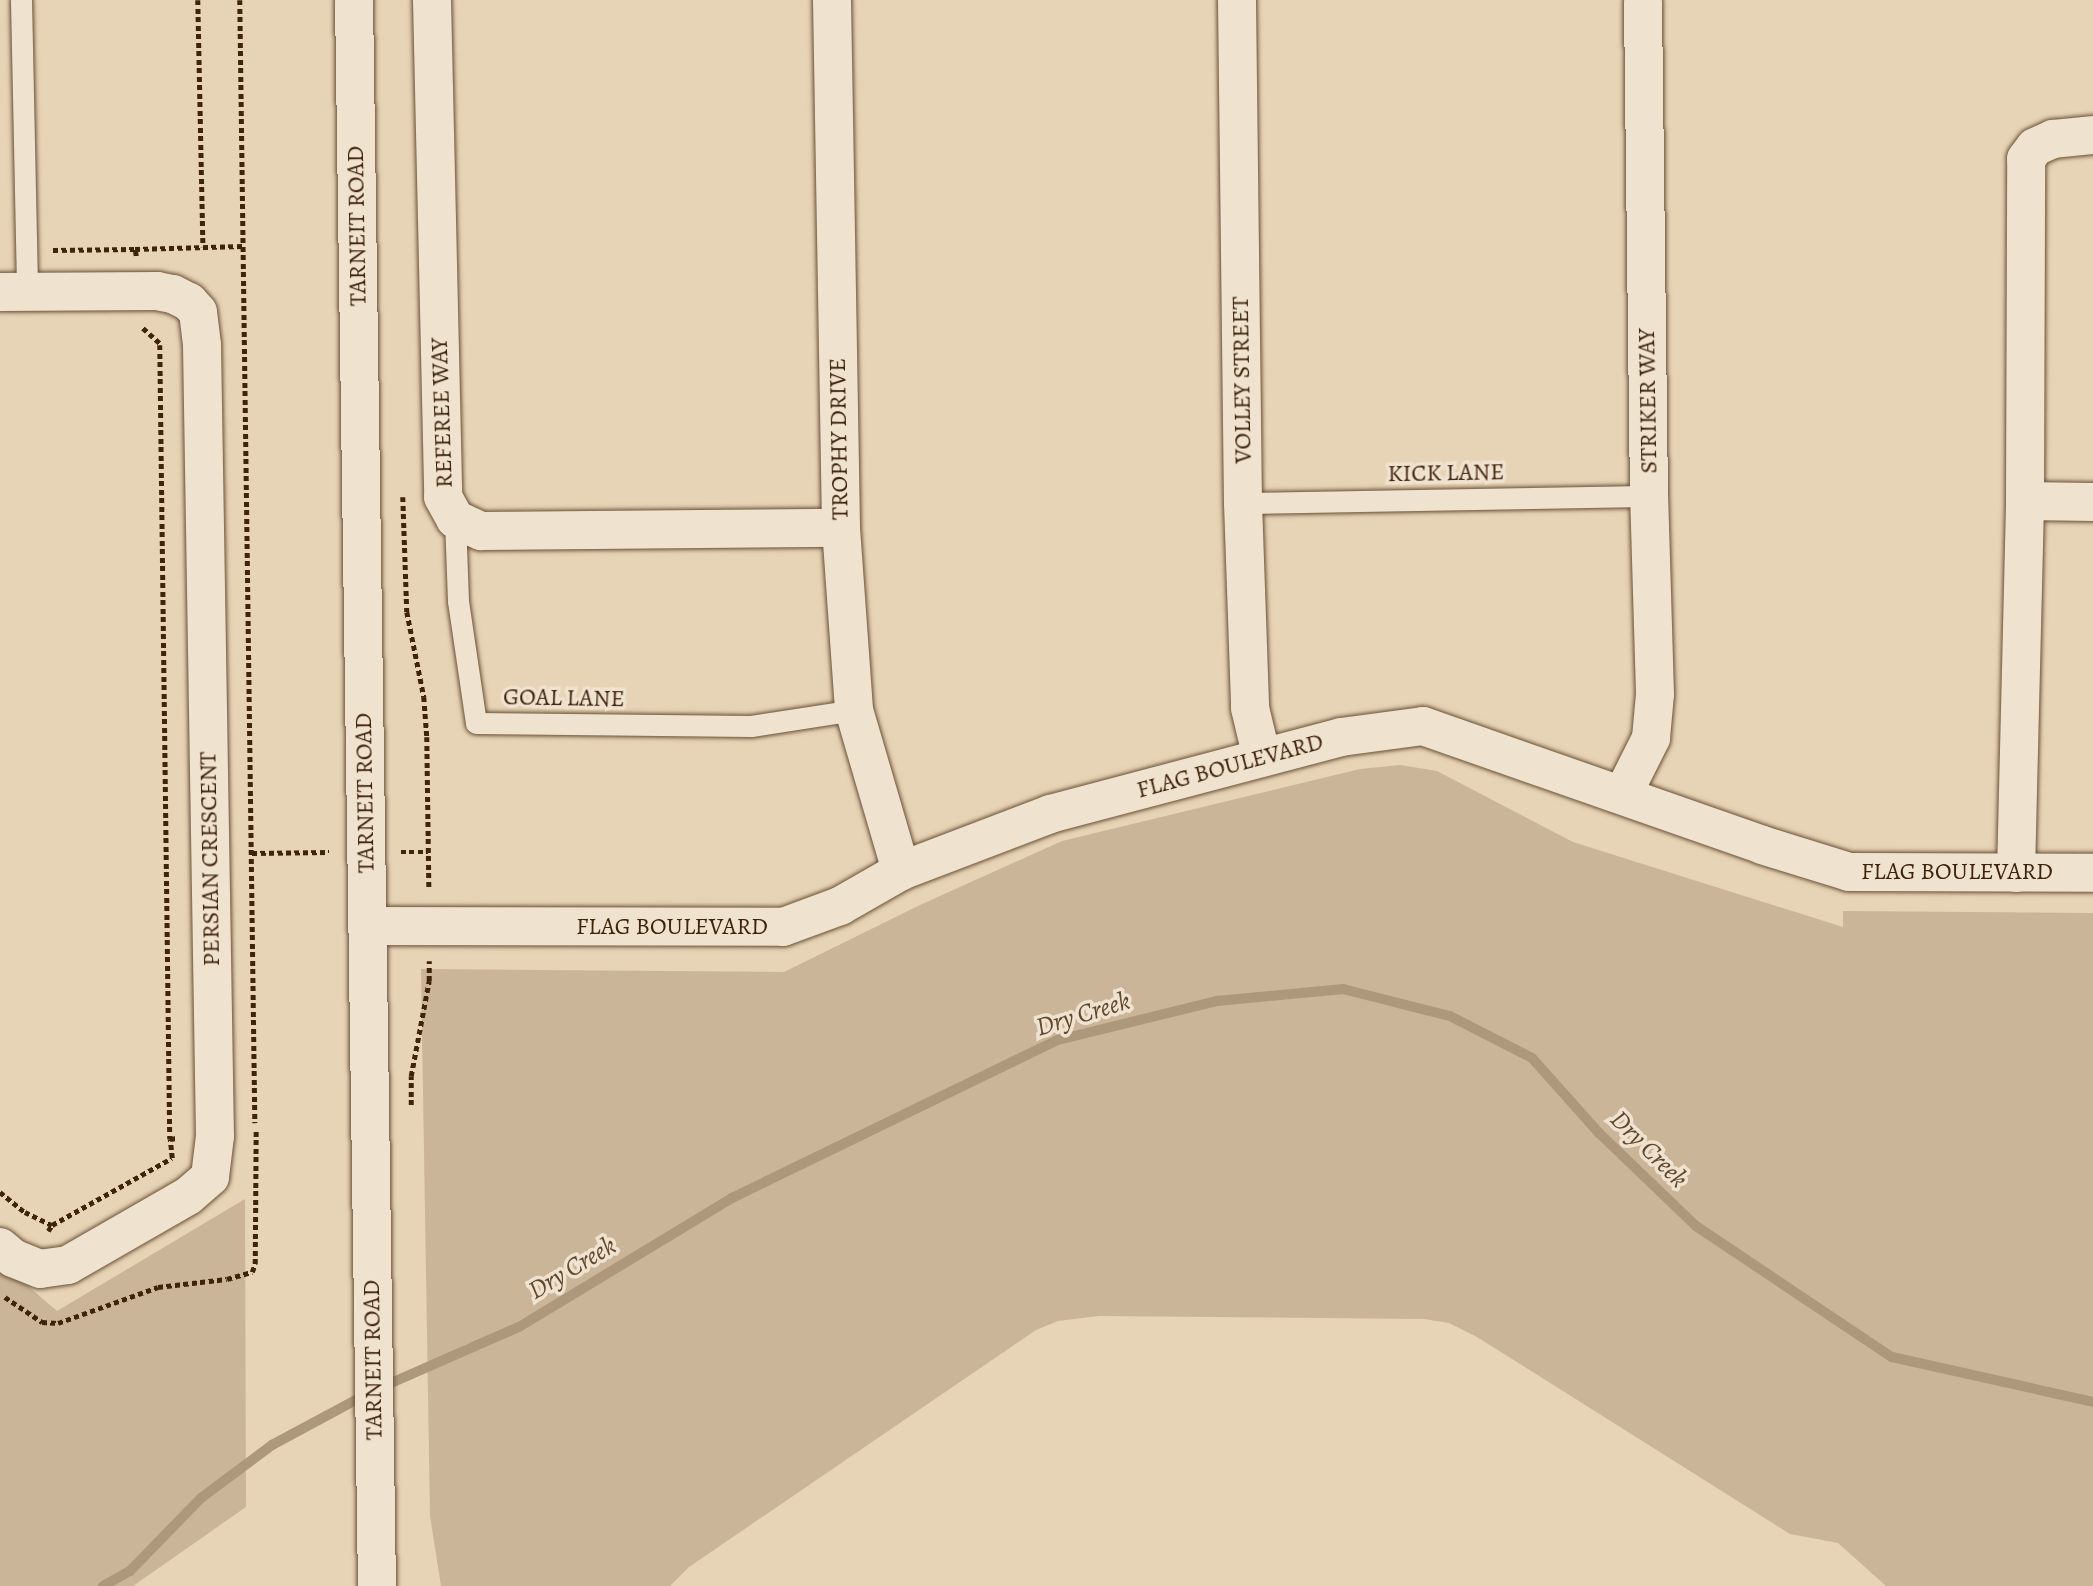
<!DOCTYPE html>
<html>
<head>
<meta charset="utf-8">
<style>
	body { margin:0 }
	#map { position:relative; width:2093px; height:1586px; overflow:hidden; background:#e7d3b5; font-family:Alegreya,serif }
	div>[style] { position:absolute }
	.green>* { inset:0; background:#cab598 }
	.stream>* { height:10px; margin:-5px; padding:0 5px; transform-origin:5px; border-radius:5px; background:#ae987c }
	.path>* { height:4.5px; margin-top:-2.25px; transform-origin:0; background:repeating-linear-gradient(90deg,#3f240c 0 5px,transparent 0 8.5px) }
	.roads { filter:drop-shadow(0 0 2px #695036) drop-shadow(0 0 2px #695036) }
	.lane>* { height:21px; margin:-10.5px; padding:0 10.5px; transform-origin:10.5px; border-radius:10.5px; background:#efe2cf }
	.street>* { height:38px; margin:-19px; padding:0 19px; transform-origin:19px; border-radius:19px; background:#efe2cf }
	.secondary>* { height:38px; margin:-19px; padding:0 19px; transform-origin:19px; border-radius:19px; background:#efe2cf }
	span { translate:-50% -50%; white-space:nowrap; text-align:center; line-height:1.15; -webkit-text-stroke:7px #efe2cf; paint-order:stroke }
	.street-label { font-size:24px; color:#3f240c }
	.water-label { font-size:26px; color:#60472e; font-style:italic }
</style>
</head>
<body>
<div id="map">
	<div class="green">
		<div style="clip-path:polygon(1400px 765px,1437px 771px,1573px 842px,1843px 927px,1843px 911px,2093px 913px,2093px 1586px,1886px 1586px,1838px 1543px,1790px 1534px,1477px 1337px,1449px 1323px,1424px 1319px,1099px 1316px,1058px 1321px,1036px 1330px,689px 1567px,670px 1586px,441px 1586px,430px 1516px,421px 969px,784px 972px,920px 905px,1062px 841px,1360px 769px)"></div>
		<div style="clip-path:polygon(245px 1199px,246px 1507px,133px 1586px,0 1586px,0 1262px,57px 1311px)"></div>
	</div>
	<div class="stream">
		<div style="left:382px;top:1387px;width:150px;rotate:-23.7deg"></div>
		<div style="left:519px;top:1327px;width:249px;rotate:-31.2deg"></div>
		<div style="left:732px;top:1198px;width:362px;rotate:-25.9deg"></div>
		<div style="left:1058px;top:1040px;width:164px;rotate:-13.8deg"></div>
		<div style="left:1217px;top:1001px;width:127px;rotate:-5.4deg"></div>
		<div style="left:1343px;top:989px;width:110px;rotate:14.2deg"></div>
		<div style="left:1450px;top:1016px;width:92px;rotate:27.1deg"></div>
		<div style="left:1532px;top:1058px;width:101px;rotate:48.2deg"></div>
		<div style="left:1599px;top:1133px;width:134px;rotate:43.8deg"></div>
		<div style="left:1696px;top:1226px;width:236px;rotate:33.8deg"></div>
		<div style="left:1892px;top:1357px;width:206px;rotate:12.6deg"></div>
		<div style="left:103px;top:1586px;width:31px;rotate:-29deg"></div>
		<div style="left:130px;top:1571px;width:102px;rotate:-45.8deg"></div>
		<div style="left:201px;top:1498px;width:89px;rotate:-36.7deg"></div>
		<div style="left:272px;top:1445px;width:108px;rotate:-28.2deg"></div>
	</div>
	<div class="path">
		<div style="left:198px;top:0;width:247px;rotate:88.8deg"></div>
		<div style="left:240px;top:0;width:1123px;rotate:89.23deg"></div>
		<div style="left:53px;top:250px;width:82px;rotate:-0.7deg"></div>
		<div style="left:136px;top:256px;width:7px;rotate:-98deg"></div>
		<div style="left:135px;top:249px;width:108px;rotate:-1.6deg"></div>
		<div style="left:143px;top:328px;width:25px;rotate:42deg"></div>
		<div style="left:160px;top:345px;width:794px;rotate:89.28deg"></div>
		<div style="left:170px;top:1139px;width:7px;rotate:-8deg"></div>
		<div style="left:403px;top:497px;width:115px;rotate:88deg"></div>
		<div style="left:407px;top:612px;width:87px;rotate:78.7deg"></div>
		<div style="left:424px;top:697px;width:40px;rotate:85.7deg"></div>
		<div style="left:427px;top:737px;width:152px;rotate:89.2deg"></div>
		<div style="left:401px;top:852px;width:27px"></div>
		<div style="left:252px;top:853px;width:77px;rotate:-0.7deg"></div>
		<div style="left:411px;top:1105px;width:29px;rotate:-90deg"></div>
		<div style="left:411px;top:1076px;width:97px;rotate:-79.3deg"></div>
		<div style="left:429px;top:981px;width:20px;rotate:-90deg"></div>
		<div style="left:0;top:1192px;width:32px;rotate:39deg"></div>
		<div style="left:25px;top:1212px;width:30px;rotate:26deg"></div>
		<div style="left:48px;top:1231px;width:7px;rotate:-56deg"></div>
		<div style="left:52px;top:1225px;width:137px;rotate:-29.2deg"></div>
		<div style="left:172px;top:1158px;width:19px;rotate:-96deg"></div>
		<div style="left:5px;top:1297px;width:45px;rotate:34deg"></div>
		<div style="left:42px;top:1322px;width:16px;rotate:4deg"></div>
		<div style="left:58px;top:1323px;width:106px;rotate:-19.8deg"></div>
		<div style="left:158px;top:1287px;width:69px;rotate:-6.6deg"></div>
		<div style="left:227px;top:1279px;width:26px;rotate:-16deg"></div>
		<div style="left:252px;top:1272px;width:9px;rotate:-69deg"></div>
		<div style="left:255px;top:1264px;width:133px;rotate:-89.6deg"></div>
	</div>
	<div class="roads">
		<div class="lane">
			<div style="left:21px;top:0;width:292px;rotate:88.8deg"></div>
			<div style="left:1243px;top:503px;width:406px;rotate:-1deg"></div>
			<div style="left:455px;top:519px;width:82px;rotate:87.9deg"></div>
			<div style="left:458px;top:601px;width:123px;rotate:81.6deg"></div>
			<div style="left:476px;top:723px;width:275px;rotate:0.6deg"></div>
			<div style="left:751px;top:726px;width:104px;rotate:-8.8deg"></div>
		</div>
		<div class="street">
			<div style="left:432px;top:0;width:497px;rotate:88.7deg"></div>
			<div style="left:443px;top:497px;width:25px;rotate:61deg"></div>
			<div style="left:455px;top:519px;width:29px;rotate:25deg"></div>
			<div style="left:481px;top:531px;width:360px;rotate:-0.5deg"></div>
			<div style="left:832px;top:0;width:528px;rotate:89.02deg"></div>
			<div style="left:841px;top:528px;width:182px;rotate:85.9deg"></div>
			<div style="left:854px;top:710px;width:168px;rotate:73.7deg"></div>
			<div style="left:1237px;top:0;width:503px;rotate:89.32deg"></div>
			<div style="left:1243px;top:503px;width:205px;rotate:88deg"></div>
			<div style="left:1250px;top:708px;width:51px;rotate:76.5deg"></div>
			<div style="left:0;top:292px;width:157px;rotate:-0.4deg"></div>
			<div style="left:157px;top:291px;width:16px;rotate:11deg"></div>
			<div style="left:173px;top:294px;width:18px;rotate:27deg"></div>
			<div style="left:189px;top:302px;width:13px;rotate:48deg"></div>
			<div style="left:198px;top:312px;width:33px;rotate:83deg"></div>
			<div style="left:202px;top:345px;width:791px;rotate:89.06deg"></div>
			<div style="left:215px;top:1136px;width:41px;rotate:97deg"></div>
			<div style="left:210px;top:1177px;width:29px;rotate:139deg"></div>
			<div style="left:188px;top:1196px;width:138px;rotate:150.1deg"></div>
			<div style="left:68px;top:1265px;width:28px;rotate:172deg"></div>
			<div style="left:40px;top:1269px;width:29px;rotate:-158deg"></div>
			<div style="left:13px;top:1258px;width:17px;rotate:-140deg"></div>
			<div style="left:2025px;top:501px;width:68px;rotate:0.8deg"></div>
			<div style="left:1623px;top:794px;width:63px;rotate:-63.4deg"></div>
			<div style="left:1651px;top:738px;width:44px;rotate:-84.8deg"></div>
			<div style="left:1655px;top:694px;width:198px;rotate:-91.7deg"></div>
			<div style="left:1649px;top:496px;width:494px;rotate:-90.7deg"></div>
			<div style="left:2016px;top:873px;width:372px;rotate:-88.6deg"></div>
			<div style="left:2025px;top:501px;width:342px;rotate:-89.8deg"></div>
			<div style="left:2026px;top:159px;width:15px;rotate:-53deg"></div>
			<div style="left:2035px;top:147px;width:20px;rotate:-24deg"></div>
			<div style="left:2053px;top:139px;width:40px;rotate:-5.7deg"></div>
			<div style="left:367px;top:926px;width:416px;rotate:0.1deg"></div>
			<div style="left:783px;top:927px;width:61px;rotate:-20.2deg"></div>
			<div style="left:840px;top:906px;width:70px;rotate:-29.8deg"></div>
			<div style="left:901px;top:871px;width:160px;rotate:-20.9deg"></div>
			<div style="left:1050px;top:814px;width:301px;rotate:-14.8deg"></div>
			<div style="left:1341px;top:737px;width:83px;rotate:-7.6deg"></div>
			<div style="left:1423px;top:726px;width:359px;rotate:19.3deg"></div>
			<div style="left:1762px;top:845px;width:91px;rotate:17.2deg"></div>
			<div style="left:1849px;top:872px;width:244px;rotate:0.2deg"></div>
		</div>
		<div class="secondary">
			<div style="left:354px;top:0;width:1586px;rotate:89.17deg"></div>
		</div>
	</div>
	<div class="street-label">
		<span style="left:357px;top:226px;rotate:-91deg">TARNEIT ROAD</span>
		<span style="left:1242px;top:380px;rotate:-91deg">VOLLEY STREET</span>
		<span style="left:1648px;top:401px;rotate:-91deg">STRIKER WAY</span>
		<span style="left:442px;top:413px;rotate:-92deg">REFEREE WAY</span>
		<span style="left:839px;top:439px;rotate:-91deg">TROPHY DRIVE</span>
		<span style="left:1446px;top:473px;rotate:-1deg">KICK LANE</span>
		<span style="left:564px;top:698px;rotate:1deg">GOAL LANE</span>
		<span style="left:1230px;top:766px;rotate:-15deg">FLAG BOULEVARD</span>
		<span style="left:365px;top:793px;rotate:-91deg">TARNEIT ROAD</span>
		<span style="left:210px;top:859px;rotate:-91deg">PERSIAN CRESCENT</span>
		<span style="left:1957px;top:872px">FLAG BOULEVARD</span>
		<span style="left:672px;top:927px">FLAG BOULEVARD</span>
		<span style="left:373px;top:1360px;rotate:-91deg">TARNEIT ROAD</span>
	</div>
	<div class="water-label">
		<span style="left:1083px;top:1014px;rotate:-17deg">Dry Creek</span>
		<span style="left:1649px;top:1149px;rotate:45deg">Dry Creek</span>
		<span style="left:572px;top:1268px;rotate:-31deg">Dry Creek</span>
	</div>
</div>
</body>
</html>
